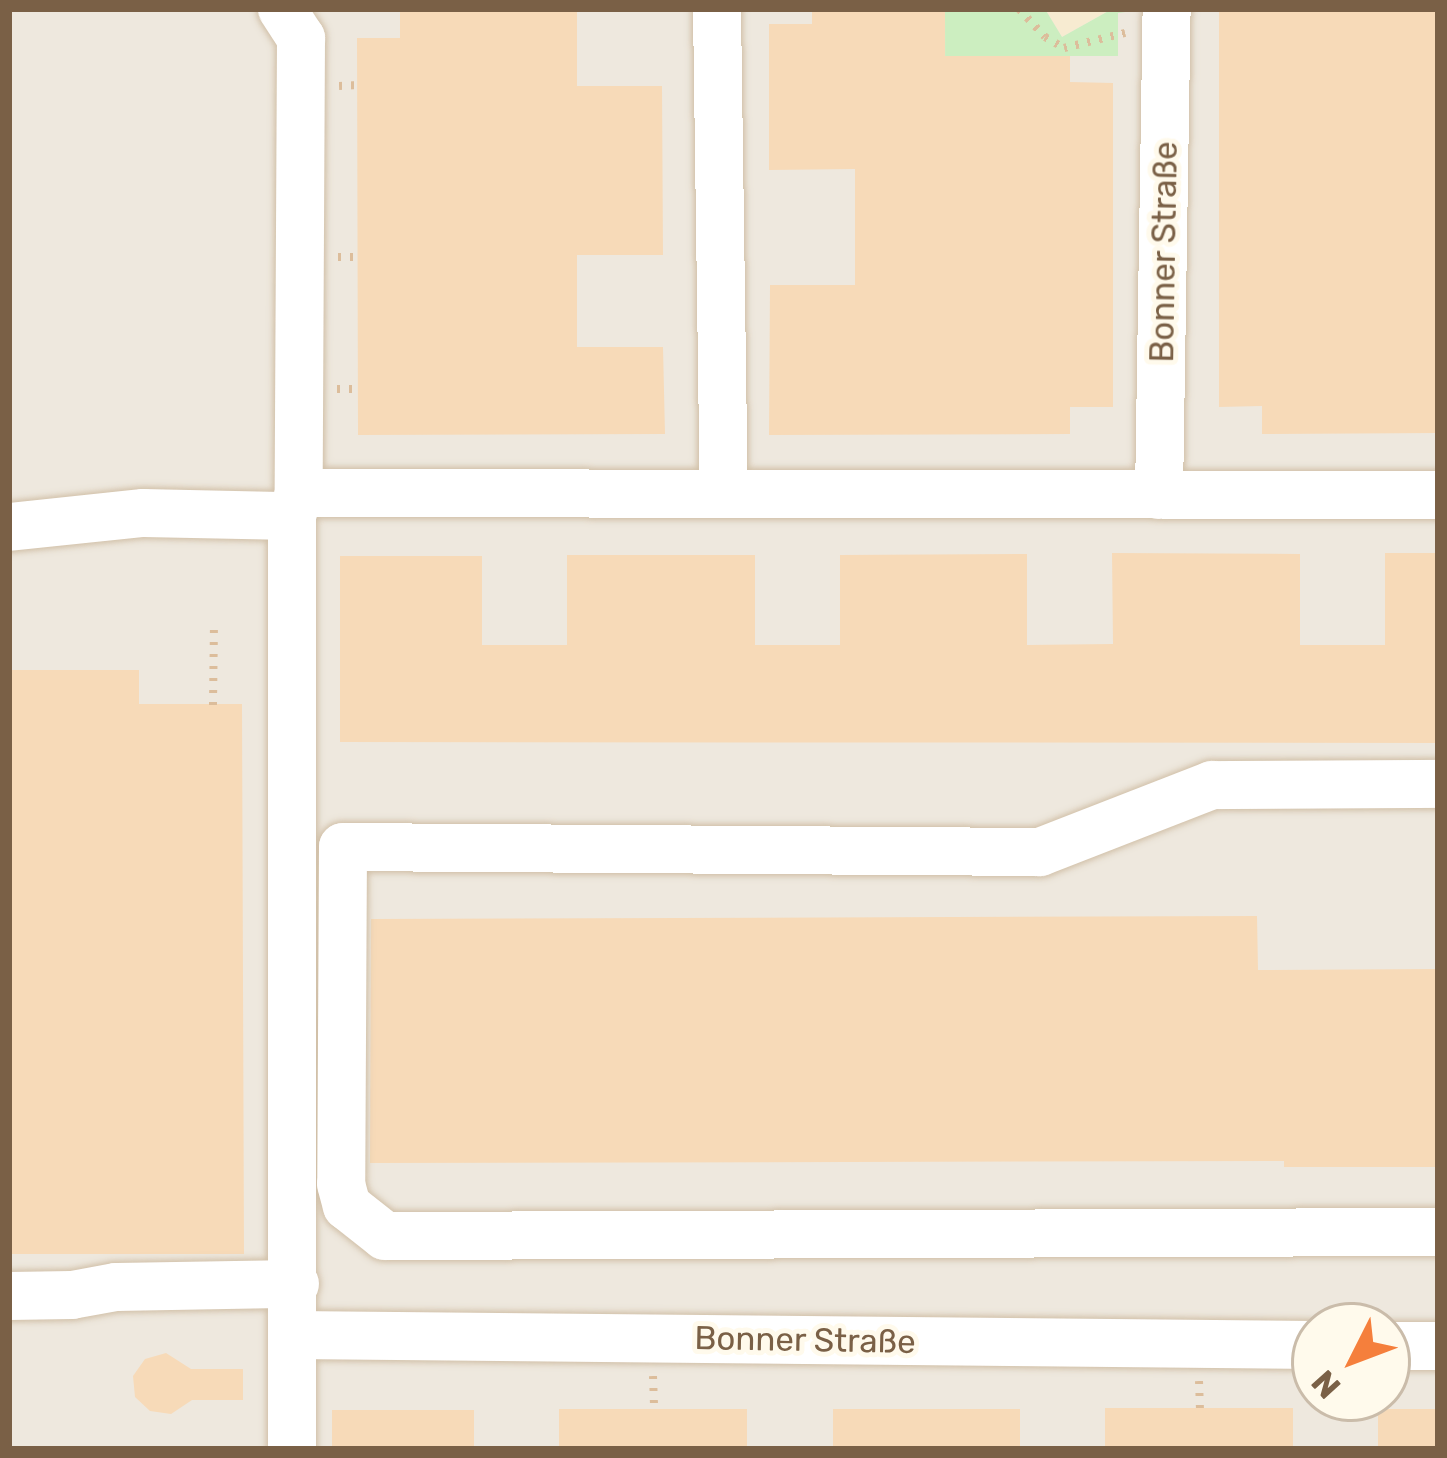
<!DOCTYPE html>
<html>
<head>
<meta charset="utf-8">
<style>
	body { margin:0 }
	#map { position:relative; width:1447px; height:1458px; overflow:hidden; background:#fef8e4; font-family:Rubik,sans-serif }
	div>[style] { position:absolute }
	.residential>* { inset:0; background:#f7ebd1 }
	.industrial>* { inset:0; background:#eee8de }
	.green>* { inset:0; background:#cceec0 }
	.building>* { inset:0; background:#f7dab8; transform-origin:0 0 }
	.path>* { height:8px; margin-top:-4px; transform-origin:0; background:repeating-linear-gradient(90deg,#dcbd9b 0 3px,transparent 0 12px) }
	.roads { filter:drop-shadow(0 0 3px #d1c0a8) drop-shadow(0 0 3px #d1c0a8) }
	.minor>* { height:48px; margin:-24px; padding:0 24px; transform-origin:24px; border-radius:24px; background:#fff }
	span { translate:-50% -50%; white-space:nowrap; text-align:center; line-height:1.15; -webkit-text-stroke:10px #fffaec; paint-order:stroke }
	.street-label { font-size:33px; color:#7a6046 }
	.frame { position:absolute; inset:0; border:12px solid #7a6046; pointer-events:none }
	.north { position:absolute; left:1291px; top:1302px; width:120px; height:120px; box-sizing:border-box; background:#fffaec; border:3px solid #cabcaa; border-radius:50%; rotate:228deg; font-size:33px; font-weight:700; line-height:48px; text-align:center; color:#7a6046 }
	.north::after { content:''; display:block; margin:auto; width:42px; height:54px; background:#f57f3c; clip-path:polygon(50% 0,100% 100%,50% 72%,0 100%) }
</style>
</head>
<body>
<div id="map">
	<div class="residential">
		<div style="clip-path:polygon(1045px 9px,1112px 9px,1061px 38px)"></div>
	</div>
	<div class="industrial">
		<div style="clip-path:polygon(evenodd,9px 9px,1045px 9px,1062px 37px,1112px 9px,1438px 9px,1438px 1449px,9px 1449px,9px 9px,1315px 1326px,1387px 1326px,1387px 1398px,1315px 1398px,1315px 1326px)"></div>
	</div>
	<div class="green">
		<div style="clip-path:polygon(945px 9px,1045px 9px,1062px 37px,1112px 9px,1147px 9px,1118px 13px,1118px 56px,979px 56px,946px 433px)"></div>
	</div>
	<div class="building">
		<div style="clip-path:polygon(400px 9px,577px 9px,577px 86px,662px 86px,663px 255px,577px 255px,577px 347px,663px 347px,665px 434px,358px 435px,357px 38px,400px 38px)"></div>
		<div style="clip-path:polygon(812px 9px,945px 9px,945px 56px,1070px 56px,1070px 82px,1113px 83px,1113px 407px,1070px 407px,1070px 434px,769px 435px,770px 285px,855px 285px,855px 169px,769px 170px,769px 24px,812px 24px)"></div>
		<div style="clip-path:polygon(1219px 9px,1438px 9px,1438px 433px,1262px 434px,1262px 406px,1219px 407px)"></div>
		<div style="clip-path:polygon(1112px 553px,1300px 554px,1300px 645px,1385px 645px,1385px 553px,1438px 553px,1438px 743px,340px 742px,340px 556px,482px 556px,482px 645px,567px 645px,567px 555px,755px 555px,755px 645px,840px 645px,840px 555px,1027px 554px,1027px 645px,1113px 644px)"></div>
		<div style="clip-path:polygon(9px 670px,139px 670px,139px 704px,242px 704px,244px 1254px,9px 1254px)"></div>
		<div style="clip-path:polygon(1257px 916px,1258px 970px,1438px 969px,1438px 1167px,1284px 1167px,1284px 1161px,370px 1163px,371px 919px)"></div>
		<div style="clip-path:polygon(166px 1353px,191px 1369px,243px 1369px,243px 1400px,192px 1400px,171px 1414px,150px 1411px,135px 1397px,133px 1376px,145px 1359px)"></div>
		<div style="left:1293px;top:1408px;width:41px;height:188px;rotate:90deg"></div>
		<div style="left:747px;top:1409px;width:40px;height:188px;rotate:90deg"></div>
		<div style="left:833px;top:1409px;width:187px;height:40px"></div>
		<div style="left:1378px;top:1409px;width:60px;height:40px"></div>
		<div style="left:332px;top:1410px;width:142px;height:39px"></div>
	</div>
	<div class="path">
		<div style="left:1019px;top:9px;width:38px;rotate:47deg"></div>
		<div style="left:1045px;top:37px;width:22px;rotate:30deg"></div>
		<div style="left:1064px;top:48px;width:63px;rotate:-13.8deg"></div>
		<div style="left:339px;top:86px;width:19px;rotate:-3deg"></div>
		<div style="left:338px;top:257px;width:20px"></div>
		<div style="left:337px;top:389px;width:21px"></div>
		<div style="left:213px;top:705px;width:81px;rotate:-89.3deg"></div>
		<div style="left:653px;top:1376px;width:34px;rotate:88deg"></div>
		<div style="left:1199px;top:1381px;width:28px;rotate:88deg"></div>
	</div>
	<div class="roads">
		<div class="minor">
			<div style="left:282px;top:9px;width:35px;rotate:57deg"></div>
			<div style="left:301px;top:38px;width:455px;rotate:90.3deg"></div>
			<div style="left:299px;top:493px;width:24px;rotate:107deg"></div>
			<div style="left:292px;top:516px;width:933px;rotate:90deg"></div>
			<div style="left:717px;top:9px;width:485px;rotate:89.2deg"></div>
			<div style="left:299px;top:493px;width:1139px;rotate:0.1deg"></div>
			<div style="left:1159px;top:495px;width:486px;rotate:-89.1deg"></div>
			<div style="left:9px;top:527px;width:135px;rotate:-6deg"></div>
			<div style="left:143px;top:513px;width:149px;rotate:1.2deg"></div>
			<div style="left:1438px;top:784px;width:226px;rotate:179.7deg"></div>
			<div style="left:1212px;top:785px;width:185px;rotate:158.7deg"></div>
			<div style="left:1040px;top:852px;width:697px;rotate:-179.59deg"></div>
			<div style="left:343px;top:847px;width:337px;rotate:90.3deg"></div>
			<div style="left:341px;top:1184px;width:23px;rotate:75deg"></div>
			<div style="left:347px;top:1206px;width:48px;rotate:38.3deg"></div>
			<div style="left:385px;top:1236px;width:1053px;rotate:-0.22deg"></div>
			<div style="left:9px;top:1296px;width:63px;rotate:-0.9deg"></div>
			<div style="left:72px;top:1295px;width:45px;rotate:-10.3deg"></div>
			<div style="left:116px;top:1287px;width:179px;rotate:-1deg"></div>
			<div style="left:294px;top:1335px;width:1021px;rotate:0.56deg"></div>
			<div style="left:1387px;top:1346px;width:51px"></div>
		</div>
	</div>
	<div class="street-label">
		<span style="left:1164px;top:252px;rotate:-89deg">Bonner Straße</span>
		<span style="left:805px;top:1340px;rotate:1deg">Bonner Straße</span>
	</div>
	<div class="frame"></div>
	<div class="north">N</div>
</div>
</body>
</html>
